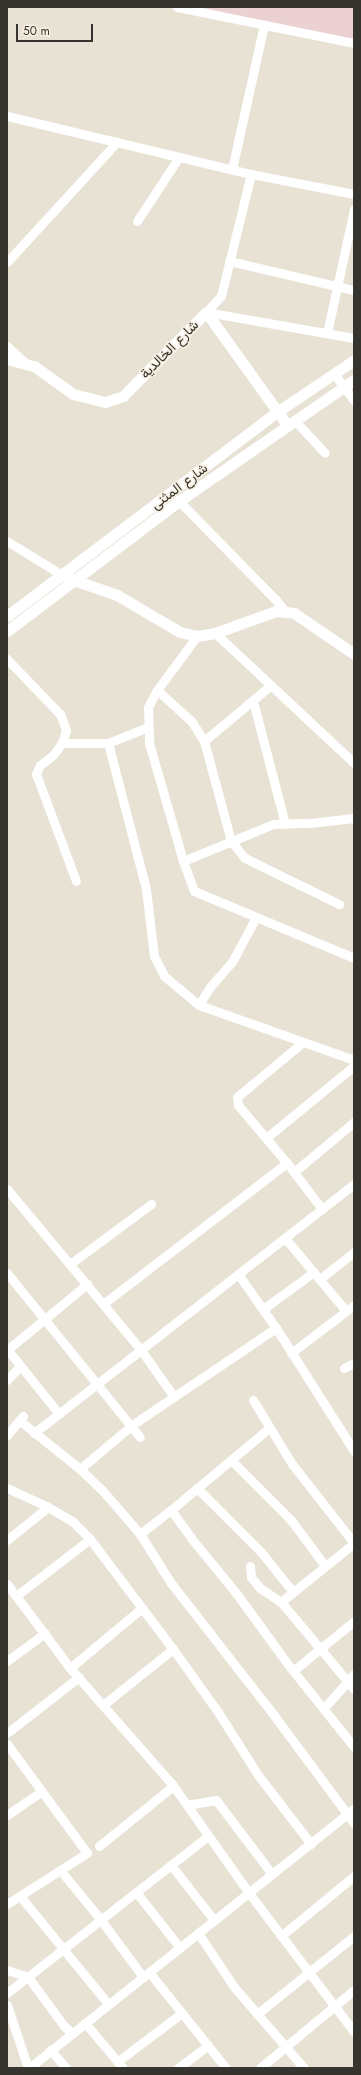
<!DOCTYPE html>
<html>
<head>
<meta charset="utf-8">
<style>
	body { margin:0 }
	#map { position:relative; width:361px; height:2075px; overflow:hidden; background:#e8e2d5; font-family:Jost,Vazirmatn,sans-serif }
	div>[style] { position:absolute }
	.commercial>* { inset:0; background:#ecd1d2 }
	.minor>* { height:9px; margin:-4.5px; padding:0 4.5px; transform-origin:4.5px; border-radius:4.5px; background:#fff }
	.tertiary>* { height:11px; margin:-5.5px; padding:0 5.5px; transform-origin:5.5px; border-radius:5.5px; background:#fff }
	span { translate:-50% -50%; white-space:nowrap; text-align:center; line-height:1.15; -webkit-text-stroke:3px #f6efe2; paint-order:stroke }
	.street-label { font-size:14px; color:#36342e }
	.frame { position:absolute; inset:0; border:8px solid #36342e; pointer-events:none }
	.scale { position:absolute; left:16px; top:24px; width:77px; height:18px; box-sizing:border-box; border:2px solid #36342e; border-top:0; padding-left:5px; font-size:12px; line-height:14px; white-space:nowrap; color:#36342e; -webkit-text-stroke:3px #f6efe2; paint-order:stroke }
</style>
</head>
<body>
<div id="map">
	<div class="commercial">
		<div style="clip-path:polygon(195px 7px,354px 7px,354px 48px,194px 11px)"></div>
	</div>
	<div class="minor">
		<div style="left:177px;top:7px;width:181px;rotate:11.5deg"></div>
		<div style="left:7px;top:116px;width:251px;rotate:13.4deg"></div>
		<div style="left:251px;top:174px;width:105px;rotate:11deg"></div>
		<div style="left:232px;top:169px;width:148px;rotate:-77.5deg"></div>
		<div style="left:137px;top:221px;width:77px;rotate:-56.7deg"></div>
		<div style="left:229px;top:261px;width:128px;rotate:13.1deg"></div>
		<div style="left:7px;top:262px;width:163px;rotate:-47.5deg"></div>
		<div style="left:206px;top:312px;width:150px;rotate:10deg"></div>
		<div style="left:206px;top:312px;width:22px;rotate:-47deg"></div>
		<div style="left:221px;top:296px;width:126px;rotate:-76.2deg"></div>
		<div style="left:327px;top:333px;width:127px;rotate:-77.7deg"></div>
		<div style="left:7px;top:346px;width:25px;rotate:43deg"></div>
		<div style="left:334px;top:374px;width:34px;rotate:53deg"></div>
		<div style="left:296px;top:422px;width:42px;rotate:46.9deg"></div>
		<div style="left:179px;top:501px;width:139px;rotate:45.6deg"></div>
		<div style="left:276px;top:600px;width:13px;rotate:51deg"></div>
		<div style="left:7px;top:541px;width:65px;rotate:31.7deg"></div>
		<div style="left:215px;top:633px;width:190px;rotate:43.1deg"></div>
		<div style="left:197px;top:636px;width:67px;rotate:126.5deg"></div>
		<div style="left:157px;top:690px;width:19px;rotate:118deg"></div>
		<div style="left:148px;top:707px;width:36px;rotate:88deg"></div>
		<div style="left:149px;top:743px;width:123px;rotate:73.9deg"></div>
		<div style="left:183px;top:861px;width:32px;rotate:70deg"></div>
		<div style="left:194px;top:891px;width:173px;rotate:22.7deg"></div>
		<div style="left:7px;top:659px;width:76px;rotate:46.1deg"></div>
		<div style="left:60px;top:714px;width:17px;rotate:69deg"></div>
		<div style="left:66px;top:730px;width:14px;rotate:107deg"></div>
		<div style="left:62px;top:743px;width:15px;rotate:127deg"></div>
		<div style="left:53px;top:755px;width:16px;rotate:142deg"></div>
		<div style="left:40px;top:765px;width:10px;rotate:114deg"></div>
		<div style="left:36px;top:774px;width:114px;rotate:69.5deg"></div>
		<div style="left:157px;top:690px;width:47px;rotate:42.4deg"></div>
		<div style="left:192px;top:722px;width:22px;rotate:58deg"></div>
		<div style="left:204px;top:741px;width:104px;rotate:74.9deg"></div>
		<div style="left:231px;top:841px;width:22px;rotate:51deg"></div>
		<div style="left:245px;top:858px;width:105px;rotate:26.1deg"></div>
		<div style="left:253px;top:701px;width:127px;rotate:75.4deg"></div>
		<div style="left:204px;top:741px;width:87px;rotate:-39.9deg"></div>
		<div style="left:62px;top:743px;width:46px"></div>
		<div style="left:108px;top:743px;width:43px;rotate:-21.8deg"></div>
		<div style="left:108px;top:743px;width:151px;rotate:75.4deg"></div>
		<div style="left:146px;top:889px;width:67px;rotate:83.2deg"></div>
		<div style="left:154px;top:956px;width:22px;rotate:63deg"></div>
		<div style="left:164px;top:976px;width:45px;rotate:39.6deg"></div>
		<div style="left:199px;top:1005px;width:164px;rotate:19.5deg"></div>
		<div style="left:183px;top:861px;width:97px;rotate:-22.3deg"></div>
		<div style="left:273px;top:824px;width:37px;rotate:-2deg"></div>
		<div style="left:310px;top:823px;width:44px;rotate:-6.5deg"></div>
		<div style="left:199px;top:1005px;width:21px;rotate:-59deg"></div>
		<div style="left:210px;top:987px;width:33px;rotate:-49deg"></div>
		<div style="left:232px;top:962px;width:51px;rotate:-61.9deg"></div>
		<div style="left:303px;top:1042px;width:86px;rotate:140.2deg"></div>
		<div style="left:237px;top:1097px;width:8px;rotate:83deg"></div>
		<div style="left:238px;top:1105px;width:76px;rotate:49.8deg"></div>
		<div style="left:287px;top:1163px;width:58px;rotate:52.7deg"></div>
		<div style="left:266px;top:1138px;width:114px;rotate:-39.3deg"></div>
		<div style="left:294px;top:1172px;width:78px;rotate:-39.8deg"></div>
		<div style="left:7px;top:1189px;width:209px;rotate:50.2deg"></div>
		<div style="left:141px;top:1350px;width:57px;rotate:54.9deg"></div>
		<div style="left:285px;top:1238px;width:95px;rotate:50.1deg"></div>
		<div style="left:70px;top:1264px;width:101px;rotate:-36.5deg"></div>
		<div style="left:7px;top:1273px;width:211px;rotate:51deg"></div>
		<div style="left:238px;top:1274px;width:66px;rotate:54.9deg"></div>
		<div style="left:276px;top:1328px;width:146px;rotate:57.6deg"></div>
		<div style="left:320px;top:1279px;width:43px;rotate:-38.5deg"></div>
		<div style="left:103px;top:1304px;width:232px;rotate:-37.5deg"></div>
		<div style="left:263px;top:1309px;width:63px;rotate:-36deg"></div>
		<div style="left:7px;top:1349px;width:83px;rotate:51.3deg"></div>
		<div style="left:7px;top:1350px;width:104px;rotate:-39.5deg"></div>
		<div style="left:291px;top:1353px;width:79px;rotate:-37.3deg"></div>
		<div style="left:344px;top:1368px;width:11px;rotate:-27deg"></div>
		<div style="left:7px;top:1380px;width:19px;rotate:-47deg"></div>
		<div style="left:253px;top:1400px;width:75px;rotate:58.6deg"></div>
		<div style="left:292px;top:1464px;width:100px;rotate:51.9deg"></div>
		<div style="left:19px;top:1420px;width:78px;rotate:38.8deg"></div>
		<div style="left:80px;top:1469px;width:30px;rotate:44deg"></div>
		<div style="left:102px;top:1490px;width:32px;rotate:49deg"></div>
		<div style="left:123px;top:1514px;width:26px;rotate:50deg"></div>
		<div style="left:140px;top:1534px;width:58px;rotate:57.7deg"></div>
		<div style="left:171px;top:1583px;width:161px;rotate:52.1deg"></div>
		<div style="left:270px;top:1710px;width:141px;rotate:53.4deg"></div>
		<div style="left:34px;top:1433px;width:405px;rotate:-37.9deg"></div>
		<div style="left:7px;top:1435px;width:25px;rotate:-50deg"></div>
		<div style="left:231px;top:1460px;width:85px;rotate:45deg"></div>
		<div style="left:291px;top:1520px;width:57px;rotate:53.5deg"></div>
		<div style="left:80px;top:1469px;width:68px;rotate:-40.2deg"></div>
		<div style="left:132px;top:1425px;width:174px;rotate:-34deg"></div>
		<div style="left:7px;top:1488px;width:43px;rotate:24.8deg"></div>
		<div style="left:46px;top:1506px;width:30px;rotate:30deg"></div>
		<div style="left:72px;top:1521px;width:25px;rotate:45deg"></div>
		<div style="left:90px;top:1539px;width:138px;rotate:53deg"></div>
		<div style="left:173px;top:1649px;width:77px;rotate:54.5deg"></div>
		<div style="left:218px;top:1712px;width:75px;rotate:57.6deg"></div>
		<div style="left:258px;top:1775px;width:87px;rotate:52.5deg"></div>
		<div style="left:197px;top:1488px;width:91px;rotate:45deg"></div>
		<div style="left:261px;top:1552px;width:51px;rotate:51.3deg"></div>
		<div style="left:171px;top:1510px;width:34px;rotate:54deg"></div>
		<div style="left:191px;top:1538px;width:71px;rotate:50.7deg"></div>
		<div style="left:236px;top:1593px;width:92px;rotate:53.9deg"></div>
		<div style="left:290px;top:1667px;width:102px;rotate:51.3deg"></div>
		<div style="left:140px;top:1534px;width:39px;rotate:-38deg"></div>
		<div style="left:171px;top:1510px;width:128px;rotate:-39.9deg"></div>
		<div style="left:7px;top:1540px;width:53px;rotate:-38.8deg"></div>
		<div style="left:250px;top:1566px;width:11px;rotate:85deg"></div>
		<div style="left:251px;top:1577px;width:14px;rotate:51deg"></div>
		<div style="left:260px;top:1588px;width:25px;rotate:34deg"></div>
		<div style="left:281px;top:1602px;width:114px;rotate:50deg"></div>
		<div style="left:7px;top:1584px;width:105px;rotate:53.1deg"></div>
		<div style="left:70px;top:1668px;width:154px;rotate:48.7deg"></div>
		<div style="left:172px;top:1784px;width:133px;rotate:54.8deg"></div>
		<div style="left:249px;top:1893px;width:174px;rotate:52.9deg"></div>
		<div style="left:16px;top:1596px;width:93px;rotate:-37.6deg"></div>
		<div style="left:281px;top:1602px;width:94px;rotate:-38.9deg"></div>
		<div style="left:7px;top:1661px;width:47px;rotate:-36.4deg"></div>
		<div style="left:70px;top:1668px;width:94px;rotate:-39.8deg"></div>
		<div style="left:293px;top:1671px;width:79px;rotate:-39.3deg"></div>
		<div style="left:103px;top:1705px;width:90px;rotate:-38.7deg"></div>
		<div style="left:324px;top:1708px;width:45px;rotate:-48.6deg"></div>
		<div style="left:7px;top:1733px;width:91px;rotate:-37.9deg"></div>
		<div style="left:7px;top:1744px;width:135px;rotate:53.7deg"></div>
		<div style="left:87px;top:1853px;width:95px;rotate:147.5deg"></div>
		<div style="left:187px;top:1805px;width:29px;rotate:-10deg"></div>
		<div style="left:216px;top:1800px;width:93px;rotate:52.9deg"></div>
		<div style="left:7px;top:1815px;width:42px;rotate:-34.4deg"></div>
		<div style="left:99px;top:1846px;width:95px;rotate:-39deg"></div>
		<div style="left:171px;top:1865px;width:70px;rotate:52deg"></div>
		<div style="left:60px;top:1870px;width:65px;rotate:50.6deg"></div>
		<div style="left:101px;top:1920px;width:71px;rotate:53.6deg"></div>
		<div style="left:136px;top:1892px;width:71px;rotate:51.8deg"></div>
		<div style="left:20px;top:1896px;width:139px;rotate:50.8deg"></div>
		<div style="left:198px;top:1933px;width:65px;rotate:56.3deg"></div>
		<div style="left:234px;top:1987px;width:107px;rotate:49.2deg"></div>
		<div style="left:281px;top:1936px;width:94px;rotate:-39.4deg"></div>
		<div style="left:7px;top:1970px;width:22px;rotate:18deg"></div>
		<div style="left:28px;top:1977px;width:61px;rotate:53.7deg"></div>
		<div style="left:64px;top:2026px;width:11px;rotate:41deg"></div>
		<div style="left:149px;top:1972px;width:123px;rotate:51.3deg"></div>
		<div style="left:7px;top:1993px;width:255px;rotate:-38deg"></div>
		<div style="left:7px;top:2005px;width:66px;rotate:71.6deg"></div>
		<div style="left:257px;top:2014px;width:124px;rotate:-38.8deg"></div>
		<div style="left:85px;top:2023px;width:59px;rotate:49.8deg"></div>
		<div style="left:50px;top:2050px;width:24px;rotate:48deg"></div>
		<div style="left:118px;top:2061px;width:80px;rotate:-36.9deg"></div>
		<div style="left:29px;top:2068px;width:416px;rotate:-38.6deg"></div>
		<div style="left:178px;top:2068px;width:38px;rotate:-37deg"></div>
		<div style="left:260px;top:2068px;width:122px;rotate:-39.7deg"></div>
	</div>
	<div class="tertiary">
		<div style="left:7px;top:359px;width:28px;rotate:15deg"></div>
		<div style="left:34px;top:366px;width:48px;rotate:35.7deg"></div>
		<div style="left:73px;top:394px;width:33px;rotate:14deg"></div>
		<div style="left:105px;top:402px;width:19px;rotate:-18deg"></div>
		<div style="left:123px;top:396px;width:118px;rotate:-45.3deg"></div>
		<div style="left:206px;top:312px;width:140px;rotate:54.3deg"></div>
		<div style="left:68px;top:578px;width:52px;rotate:19.1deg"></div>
		<div style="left:117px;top:595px;width:73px;rotate:30.4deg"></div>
		<div style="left:180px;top:632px;width:17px;rotate:13deg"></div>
		<div style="left:197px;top:636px;width:18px;rotate:-9deg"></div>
		<div style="left:215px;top:633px;width:65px;rotate:-19.8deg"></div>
		<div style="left:276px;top:611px;width:18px;rotate:6deg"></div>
		<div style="left:294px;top:613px;width:73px;rotate:34.3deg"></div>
		<div style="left:7px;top:616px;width:338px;rotate:-37.1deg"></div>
		<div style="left:277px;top:412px;width:93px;rotate:-34deg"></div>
		<div style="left:7px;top:631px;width:216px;rotate:-37.1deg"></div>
		<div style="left:179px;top:501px;width:213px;rotate:-34.7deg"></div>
	</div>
	<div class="street-label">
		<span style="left:169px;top:349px;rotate:-45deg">شارع الخالدية</span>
		<span style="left:179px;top:486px;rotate:-37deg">شارع المثنى</span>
	</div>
	<div class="frame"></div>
	<div class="scale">50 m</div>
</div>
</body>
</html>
